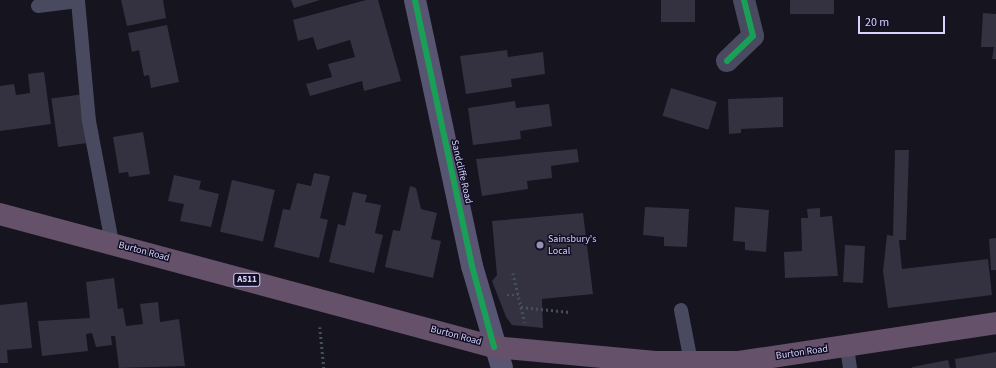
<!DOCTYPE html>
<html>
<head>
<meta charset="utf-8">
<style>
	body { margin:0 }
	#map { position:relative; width:996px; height:368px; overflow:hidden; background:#16141f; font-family:"Source Sans 3",sans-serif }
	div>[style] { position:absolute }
	.building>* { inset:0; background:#343141; transform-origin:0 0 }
	.path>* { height:2.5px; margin-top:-1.25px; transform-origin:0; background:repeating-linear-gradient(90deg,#44505d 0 2px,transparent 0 5px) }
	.lane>* { height:14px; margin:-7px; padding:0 7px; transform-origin:7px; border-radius:7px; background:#494960 }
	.street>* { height:22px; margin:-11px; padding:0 11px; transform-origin:11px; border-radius:11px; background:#494960 }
	.secondary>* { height:22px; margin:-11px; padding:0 11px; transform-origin:11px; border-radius:11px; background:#575572 }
	.highway>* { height:22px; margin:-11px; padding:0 11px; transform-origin:11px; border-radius:11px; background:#66516a }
	.cycleway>* { height:6px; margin:-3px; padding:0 3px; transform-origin:3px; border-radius:3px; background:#1a9f57 }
	.dots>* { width:11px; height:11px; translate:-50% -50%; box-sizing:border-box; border:2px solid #120f24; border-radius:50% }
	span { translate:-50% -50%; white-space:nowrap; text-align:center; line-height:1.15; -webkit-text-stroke:3px #120f24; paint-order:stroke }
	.shield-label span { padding:1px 3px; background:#120f24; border:1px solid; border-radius:3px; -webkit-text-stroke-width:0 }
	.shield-label { font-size:9px; color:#d7d2fe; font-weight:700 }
	.street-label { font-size:10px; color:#d7d2fe }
	.poi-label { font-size:10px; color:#d7d2fe }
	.left { translate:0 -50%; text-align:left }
	.scale { position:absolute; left:858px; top:16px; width:87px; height:18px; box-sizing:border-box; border:2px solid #d7d2fe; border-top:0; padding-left:5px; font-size:12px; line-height:14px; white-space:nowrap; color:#d7d2fe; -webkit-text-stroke:3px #120f24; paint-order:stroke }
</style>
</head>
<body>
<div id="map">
	<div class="building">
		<div style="clip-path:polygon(121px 0,163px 0,166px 18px,127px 26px)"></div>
		<div style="clip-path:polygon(291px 0,320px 0,294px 8px)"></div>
		<div style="clip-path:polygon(366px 0,378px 0,401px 81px,364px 91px,362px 81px,310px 96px,306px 84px,332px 77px,328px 64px,355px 57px,350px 40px,317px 50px,313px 37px,298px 41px,293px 20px)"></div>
		<div style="left:661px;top:0;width:34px;height:22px"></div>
		<div style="left:790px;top:0;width:44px;height:14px"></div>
		<div style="clip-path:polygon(983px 13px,996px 14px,996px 59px,992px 59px,994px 47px,981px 47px)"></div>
		<div style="clip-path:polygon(167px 25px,179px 82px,151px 88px,149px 75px,144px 76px,139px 50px,132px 52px,128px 33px)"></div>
		<div style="clip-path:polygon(507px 50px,508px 57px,543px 52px,545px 74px,511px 79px,512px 87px,466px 94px,460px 56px)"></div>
		<div style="clip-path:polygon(44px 72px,51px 124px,0 131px,0 86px,14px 84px,16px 95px,30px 93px,28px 74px)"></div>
		<div style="left:671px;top:88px;width:48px;height:29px;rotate:17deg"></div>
		<div style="left:84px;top:94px;width:49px;height:33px;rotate:82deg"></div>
		<div style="clip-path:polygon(783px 97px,783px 127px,741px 129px,741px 133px,729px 134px,728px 99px)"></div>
		<div style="clip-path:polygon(515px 101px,516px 108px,549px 104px,552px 126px,520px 131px,521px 139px,473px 145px,468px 108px)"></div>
		<div style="clip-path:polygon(143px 132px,150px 174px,129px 177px,128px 172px,119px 173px,113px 137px)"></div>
		<div style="clip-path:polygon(577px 149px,579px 162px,551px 166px,552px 178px,527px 181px,528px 189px,482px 196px,476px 159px)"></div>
		<div style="clip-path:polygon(895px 150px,909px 150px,906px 240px,899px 240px,902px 269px,988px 259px,992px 295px,888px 308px,883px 271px,887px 235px,893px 236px)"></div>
		<div style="clip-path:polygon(314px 173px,330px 176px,320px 218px,328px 220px,319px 258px,274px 247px,283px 209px,290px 210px,297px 183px,311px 186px)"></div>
		<div style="clip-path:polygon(174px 175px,201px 181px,199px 189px,219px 194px,211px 227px,180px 221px,184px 204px,168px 201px)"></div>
		<div style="left:232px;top:180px;width:44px;height:53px;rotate:13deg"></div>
		<div style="clip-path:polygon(410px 186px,416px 188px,421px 209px,437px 213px,431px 239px,441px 241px,433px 278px,385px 267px,393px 230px,400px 231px)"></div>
		<div style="clip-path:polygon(353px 192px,367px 195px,365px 202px,381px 205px,375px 233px,383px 235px,374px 273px,329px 262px,338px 224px,345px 226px)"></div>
		<div style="clip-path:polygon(645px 207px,689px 209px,687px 247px,664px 246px,664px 237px,643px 235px)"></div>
		<div style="clip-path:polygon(735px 207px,769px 210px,766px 252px,745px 250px,745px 242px,733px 241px)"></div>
		<div style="clip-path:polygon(820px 208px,820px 217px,832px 216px,838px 276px,785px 278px,784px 252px,802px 251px,801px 218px,808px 218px,807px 209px)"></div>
		<div style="clip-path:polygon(583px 213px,593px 294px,542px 299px,543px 328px,512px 325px,506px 317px,492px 281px,497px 275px,492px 221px)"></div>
		<div style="clip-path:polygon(996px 238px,996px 270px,991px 270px,989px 239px)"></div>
		<div style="left:845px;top:245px;width:20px;height:37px;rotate:3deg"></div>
		<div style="clip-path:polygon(114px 278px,118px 309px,123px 308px,126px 326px,143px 324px,140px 304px,158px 302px,160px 322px,179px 319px,185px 366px,119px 368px,115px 336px,111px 336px,112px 345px,96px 347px,92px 333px,86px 334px,88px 351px,42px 356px,38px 321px,90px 318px,86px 282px)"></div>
		<div style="clip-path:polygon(27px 302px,32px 348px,7px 350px,8px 363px,0 363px,0 305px)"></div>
		<div style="clip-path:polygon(996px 352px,996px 368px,956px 368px,955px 359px)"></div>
		<div style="clip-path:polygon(948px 360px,950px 368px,912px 368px,912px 367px)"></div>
	</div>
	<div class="path">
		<div style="left:513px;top:273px;width:51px;rotate:76.5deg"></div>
		<div style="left:507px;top:295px;width:11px"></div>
		<div style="left:521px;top:307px;width:49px;rotate:5.8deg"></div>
		<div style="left:320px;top:327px;width:41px;rotate:84.4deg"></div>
	</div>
	<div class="lane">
		<div style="left:38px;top:6px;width:40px;rotate:-7.1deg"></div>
		<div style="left:78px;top:1px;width:121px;rotate:84.8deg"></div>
		<div style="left:89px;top:121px;width:124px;rotate:79.3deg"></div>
		<div style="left:681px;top:310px;width:53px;rotate:79.1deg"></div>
		<div style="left:847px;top:347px;width:21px;rotate:82deg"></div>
	</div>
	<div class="street">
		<div style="left:727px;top:61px;width:36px;rotate:-44deg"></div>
		<div style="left:753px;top:36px;width:37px;rotate:-104deg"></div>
	</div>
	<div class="secondary">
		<div style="left:415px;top:0;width:272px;rotate:77.9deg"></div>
		<div style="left:472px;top:266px;width:106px;rotate:73.6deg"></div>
	</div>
	<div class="highway">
		<div style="left:0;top:214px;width:512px;rotate:15.07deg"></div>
		<div style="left:494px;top:347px;width:162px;rotate:5.3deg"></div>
		<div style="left:655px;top:362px;width:84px"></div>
		<div style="left:739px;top:362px;width:260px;rotate:-8.6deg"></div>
	</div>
	<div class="cycleway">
		<div style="left:415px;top:0;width:272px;rotate:77.9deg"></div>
		<div style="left:472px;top:266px;width:84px;rotate:74.8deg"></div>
		<div style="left:727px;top:61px;width:36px;rotate:-44deg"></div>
		<div style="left:753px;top:36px;width:37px;rotate:-104deg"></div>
	</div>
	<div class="dots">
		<div style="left:540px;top:245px;background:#9390b0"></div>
	</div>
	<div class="shield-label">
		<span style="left:247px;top:280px">A511</span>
	</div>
	<div class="street-label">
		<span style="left:461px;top:172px;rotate:77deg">Sandcliffe Road</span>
		<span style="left:144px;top:252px;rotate:15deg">Burton Road</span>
		<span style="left:456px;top:336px;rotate:15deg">Burton Road</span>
		<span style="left:802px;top:353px;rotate:-8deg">Burton Road</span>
	</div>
	<div class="poi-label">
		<span class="left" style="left:548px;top:245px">Sainsbury's<br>Local</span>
	</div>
	<div class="scale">20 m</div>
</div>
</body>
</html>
